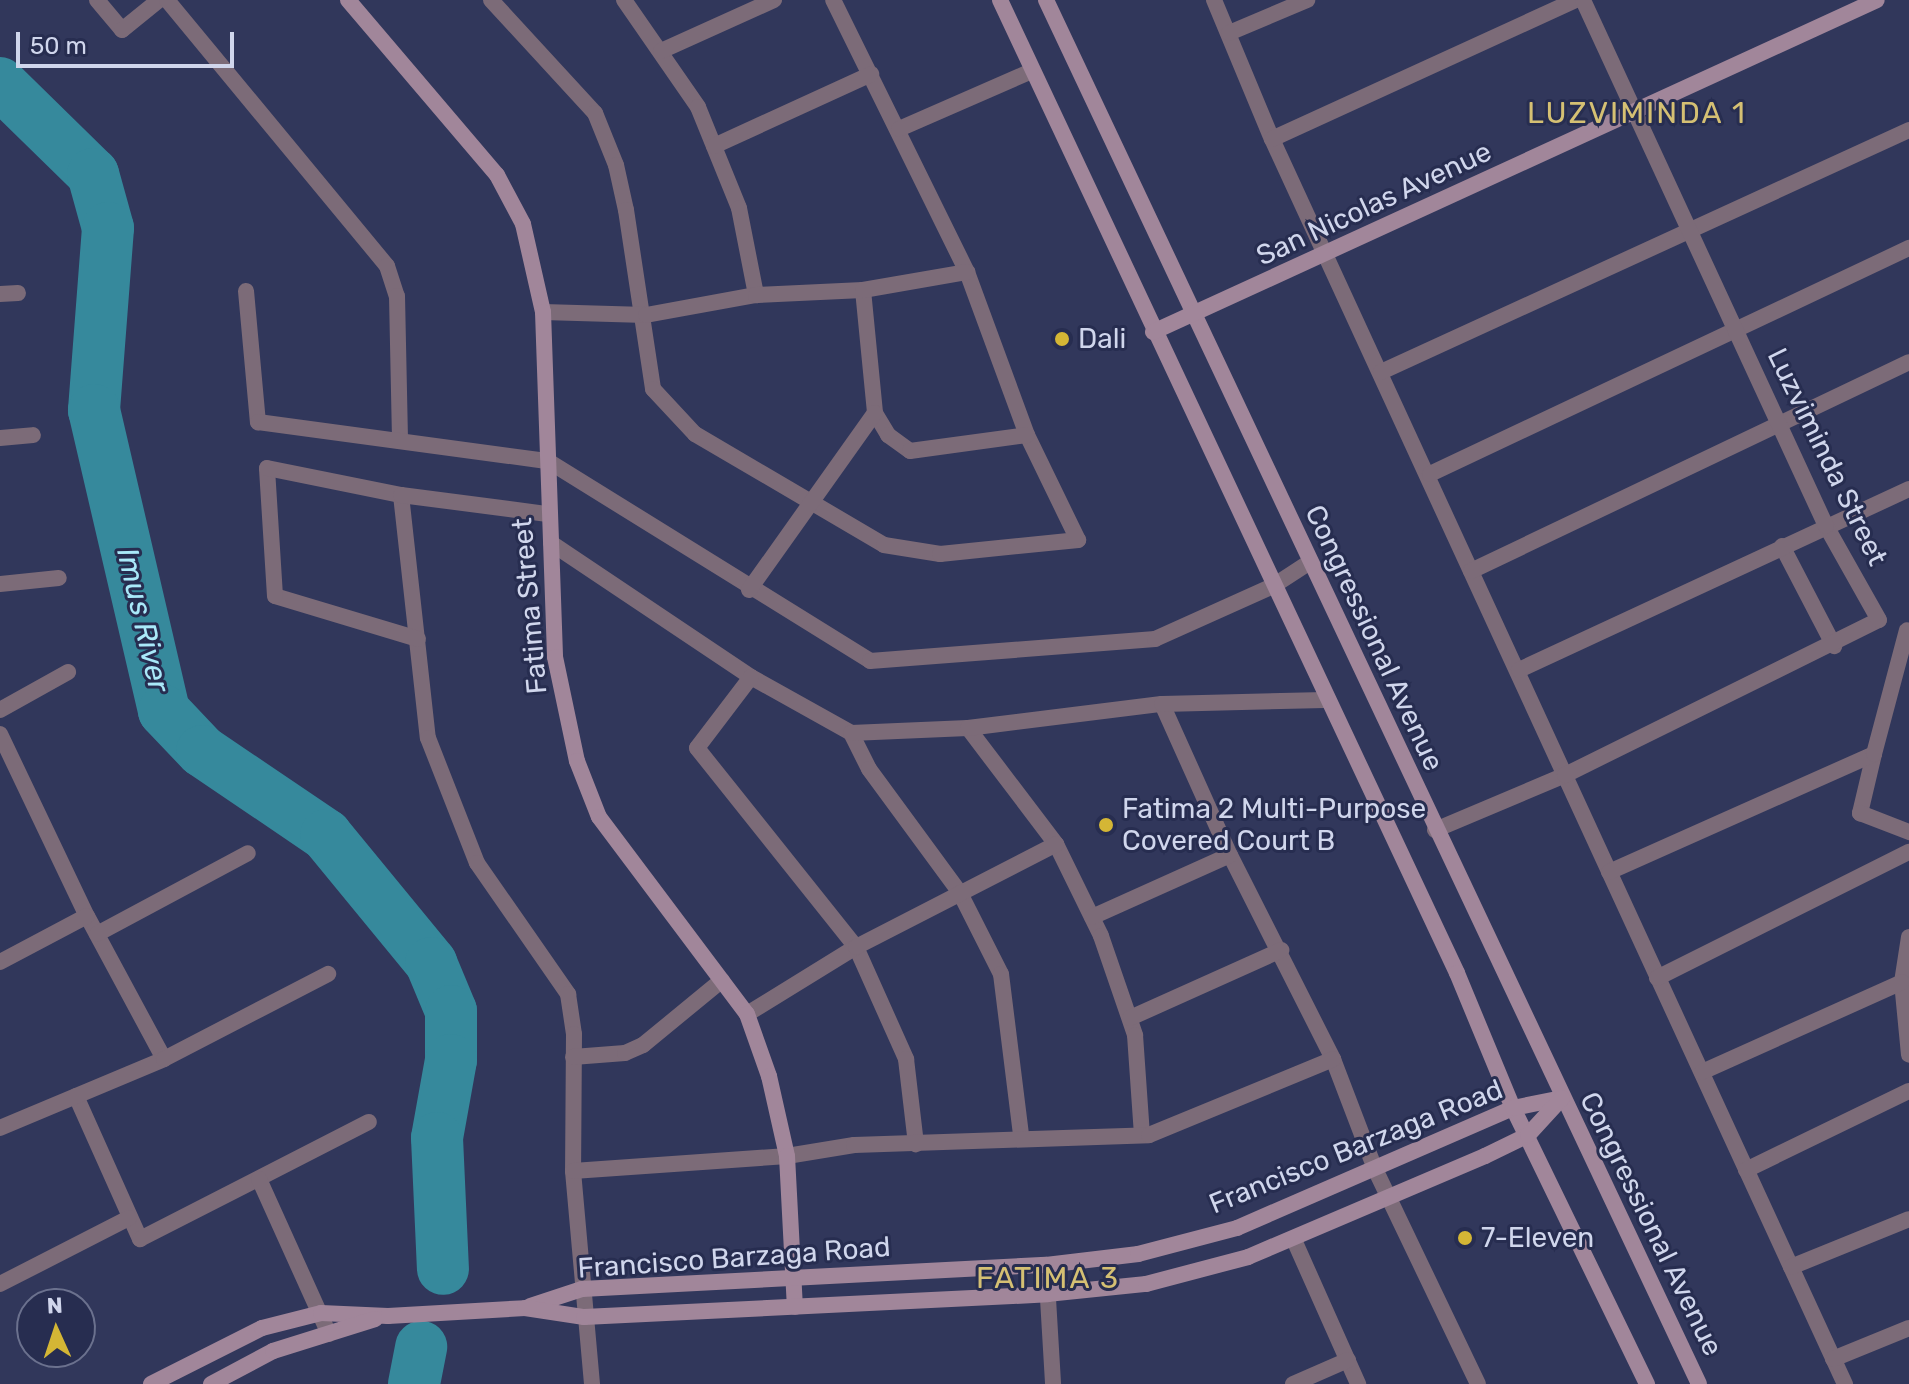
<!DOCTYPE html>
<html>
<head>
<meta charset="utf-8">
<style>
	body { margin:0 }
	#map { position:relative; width:1909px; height:1384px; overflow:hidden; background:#31375b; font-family:Rubik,sans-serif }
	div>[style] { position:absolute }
	.river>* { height:52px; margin:-26px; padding:0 26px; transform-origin:26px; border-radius:26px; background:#36899c }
	.street>* { height:16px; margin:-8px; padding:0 8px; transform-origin:8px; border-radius:8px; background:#7c6b78 }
	.secondary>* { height:16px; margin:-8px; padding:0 8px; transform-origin:8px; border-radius:8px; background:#a1869a }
	.dots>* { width:22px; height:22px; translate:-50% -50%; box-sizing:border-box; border:4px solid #272d50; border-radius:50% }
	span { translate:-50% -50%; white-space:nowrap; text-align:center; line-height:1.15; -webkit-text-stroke:6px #272d50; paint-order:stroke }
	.street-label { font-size:28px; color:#d0d6ec }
	.poi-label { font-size:28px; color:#d0d6ec }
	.left { translate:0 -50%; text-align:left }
	.neighbourhood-label { font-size:30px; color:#d5c073; letter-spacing:2px }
	.water-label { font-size:30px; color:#a9e9f9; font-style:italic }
	.north { position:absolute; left:16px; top:1288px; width:80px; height:80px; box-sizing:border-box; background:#272d50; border:2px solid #6b718e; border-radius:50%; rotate:357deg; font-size:22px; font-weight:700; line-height:32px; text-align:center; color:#d0d6ec }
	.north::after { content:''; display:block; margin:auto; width:28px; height:36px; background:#d4b635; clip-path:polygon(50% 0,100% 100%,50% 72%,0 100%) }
	.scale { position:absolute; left:16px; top:32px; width:218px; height:36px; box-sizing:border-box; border:4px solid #d0d6ec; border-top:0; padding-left:10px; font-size:24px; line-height:28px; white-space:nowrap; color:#d0d6ec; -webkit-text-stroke:6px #272d50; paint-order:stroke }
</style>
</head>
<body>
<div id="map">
	<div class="river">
		<div style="left:0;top:83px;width:130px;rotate:44.4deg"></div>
		<div style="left:93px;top:174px;width:56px;rotate:74.5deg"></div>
		<div style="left:108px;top:228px;width:183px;rotate:94.4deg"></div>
		<div style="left:94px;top:410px;width:309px;rotate:76.9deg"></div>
		<div style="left:164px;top:711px;width:55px;rotate:46.5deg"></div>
		<div style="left:202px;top:751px;width:150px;rotate:34.1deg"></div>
		<div style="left:326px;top:835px;width:166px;rotate:50.6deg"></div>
		<div style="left:431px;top:963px;width:52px;rotate:67.4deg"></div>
		<div style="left:451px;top:1011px;width:49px;rotate:90deg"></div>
		<div style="left:451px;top:1060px;width:79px;rotate:100.2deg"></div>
		<div style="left:437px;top:1138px;width:131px;rotate:87.4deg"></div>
		<div style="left:414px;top:1384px;width:38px;rotate:-79deg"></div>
	</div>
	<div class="street">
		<div style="left:97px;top:0;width:39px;rotate:50deg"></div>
		<div style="left:122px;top:30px;width:48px;rotate:-39deg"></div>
		<div style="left:167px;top:0;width:345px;rotate:50.4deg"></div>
		<div style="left:387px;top:266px;width:32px;rotate:72deg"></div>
		<div style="left:397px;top:296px;width:145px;rotate:88.8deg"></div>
		<div style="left:491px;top:0;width:154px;rotate:47.4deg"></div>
		<div style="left:595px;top:113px;width:56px;rotate:68deg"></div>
		<div style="left:616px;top:165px;width:46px;rotate:77.5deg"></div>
		<div style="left:626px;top:210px;width:181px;rotate:81.4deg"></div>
		<div style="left:653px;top:389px;width:62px;rotate:47deg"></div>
		<div style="left:695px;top:434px;width:219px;rotate:30.4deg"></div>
		<div style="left:884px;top:545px;width:57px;rotate:9.1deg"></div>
		<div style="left:940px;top:554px;width:139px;rotate:-5.8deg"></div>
		<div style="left:1078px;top:540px;width:117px;rotate:-115.9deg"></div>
		<div style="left:1027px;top:435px;width:174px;rotate:-110.2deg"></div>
		<div style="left:967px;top:272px;width:303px;rotate:-116.2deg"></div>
		<div style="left:624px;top:0;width:130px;rotate:55.3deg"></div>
		<div style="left:698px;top:107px;width:109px;rotate:67.9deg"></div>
		<div style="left:739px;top:208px;width:89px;rotate:78.9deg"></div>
		<div style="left:1214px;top:0;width:151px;rotate:67.4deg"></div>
		<div style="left:1272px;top:139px;width:1371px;rotate:65.29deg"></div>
		<div style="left:1229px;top:33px;width:85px;rotate:-22.9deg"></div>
		<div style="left:661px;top:51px;width:124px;rotate:-24.3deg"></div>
		<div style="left:899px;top:129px;width:145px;rotate:-23.6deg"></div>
		<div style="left:1272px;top:139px;width:334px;rotate:-24.6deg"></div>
		<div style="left:714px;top:146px;width:173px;rotate:-24.6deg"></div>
		<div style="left:863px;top:290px;width:124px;rotate:84.4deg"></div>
		<div style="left:875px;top:413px;width:26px;rotate:59deg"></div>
		<div style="left:888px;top:435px;width:27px;rotate:36deg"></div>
		<div style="left:910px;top:451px;width:118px;rotate:-7.8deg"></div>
		<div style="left:246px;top:291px;width:132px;rotate:84.8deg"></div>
		<div style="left:258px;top:422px;width:293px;rotate:7.7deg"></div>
		<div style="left:548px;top:461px;width:379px;rotate:31.8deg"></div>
		<div style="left:870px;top:661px;width:286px;rotate:-4.4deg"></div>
		<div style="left:1155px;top:639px;width:129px;rotate:-24.2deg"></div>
		<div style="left:1273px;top:586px;width:44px;rotate:-33deg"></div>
		<div style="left:0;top:294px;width:18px;rotate:-3deg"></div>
		<div style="left:543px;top:312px;width:103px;rotate:1.7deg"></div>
		<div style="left:646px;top:315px;width:112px;rotate:-10.3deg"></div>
		<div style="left:756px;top:295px;width:107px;rotate:-2.7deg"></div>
		<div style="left:863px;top:290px;width:106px;rotate:-9.8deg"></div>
		<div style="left:1381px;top:372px;width:581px;rotate:-24.62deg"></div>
		<div style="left:0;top:438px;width:33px;rotate:-5deg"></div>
		<div style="left:1430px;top:474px;width:530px;rotate:-25.26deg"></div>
		<div style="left:401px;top:495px;width:244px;rotate:83.7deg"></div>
		<div style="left:428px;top:738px;width:134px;rotate:68.6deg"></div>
		<div style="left:477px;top:863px;width:160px;rotate:55.2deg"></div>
		<div style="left:568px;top:994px;width:40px;rotate:81.5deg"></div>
		<div style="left:574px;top:1034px;width:137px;rotate:90.4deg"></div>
		<div style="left:573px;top:1171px;width:214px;rotate:84.9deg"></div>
		<div style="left:551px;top:543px;width:241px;rotate:33.8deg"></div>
		<div style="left:751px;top:677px;width:115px;rotate:29.2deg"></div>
		<div style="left:851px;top:733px;width:40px;rotate:63.4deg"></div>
		<div style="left:869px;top:769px;width:154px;rotate:53.7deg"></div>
		<div style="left:960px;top:893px;width:91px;rotate:63.2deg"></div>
		<div style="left:1001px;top:974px;width:162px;rotate:82.9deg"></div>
		<div style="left:1782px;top:546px;width:113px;rotate:62.5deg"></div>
		<div style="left:1471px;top:571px;width:485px;rotate:-25.5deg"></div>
		<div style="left:0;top:584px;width:59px;rotate:-5.8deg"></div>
		<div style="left:749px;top:590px;width:217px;rotate:-54.6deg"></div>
		<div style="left:418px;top:639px;width:149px;rotate:-163.3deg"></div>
		<div style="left:275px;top:596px;width:128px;rotate:-93.6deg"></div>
		<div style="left:267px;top:468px;width:137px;rotate:11.4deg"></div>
		<div style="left:401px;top:495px;width:148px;rotate:7.4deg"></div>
		<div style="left:1519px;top:670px;width:430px;rotate:-24.9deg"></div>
		<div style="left:751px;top:677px;width:89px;rotate:127.3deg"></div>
		<div style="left:697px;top:748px;width:255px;rotate:51.4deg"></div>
		<div style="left:856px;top:947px;width:123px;rotate:65.9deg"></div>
		<div style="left:906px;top:1059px;width:86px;rotate:83.3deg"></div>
		<div style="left:1162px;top:704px;width:166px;rotate:65.8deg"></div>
		<div style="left:1230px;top:855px;width:229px;rotate:63.2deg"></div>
		<div style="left:1333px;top:1059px;width:118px;rotate:69.1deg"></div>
		<div style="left:1375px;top:1169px;width:238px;rotate:64.4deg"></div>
		<div style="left:0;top:710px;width:78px;rotate:-29.2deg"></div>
		<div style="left:968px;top:728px;width:146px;rotate:52.8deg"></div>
		<div style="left:1056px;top:844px;width:102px;rotate:63.9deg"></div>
		<div style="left:1101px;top:936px;width:105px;rotate:71deg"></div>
		<div style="left:1135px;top:1035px;width:100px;rotate:86deg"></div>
		<div style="left:851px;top:733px;width:117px;rotate:-2.4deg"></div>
		<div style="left:968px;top:728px;width:195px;rotate:-7.1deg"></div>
		<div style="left:1162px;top:704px;width:163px;rotate:-1.4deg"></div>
		<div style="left:0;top:734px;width:202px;rotate:64.5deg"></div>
		<div style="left:87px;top:916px;width:162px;rotate:61.7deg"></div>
		<div style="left:1874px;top:754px;width:61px;rotate:103.3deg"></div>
		<div style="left:1860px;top:813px;width:53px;rotate:21.2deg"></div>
		<div style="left:1435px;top:830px;width:141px;rotate:-22.9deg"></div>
		<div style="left:1565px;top:775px;width:350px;rotate:-26.3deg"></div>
		<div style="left:1879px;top:620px;width:108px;rotate:-119.4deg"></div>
		<div style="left:1826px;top:526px;width:579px;rotate:-114.8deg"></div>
		<div style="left:1609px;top:872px;width:290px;rotate:-24deg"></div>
		<div style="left:1874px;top:754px;width:128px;rotate:-75.1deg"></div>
		<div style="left:1092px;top:917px;width:151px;rotate:-24.2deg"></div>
		<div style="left:97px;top:934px;width:171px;rotate:-28.2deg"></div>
		<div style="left:1909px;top:937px;width:46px;rotate:98.8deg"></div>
		<div style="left:1902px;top:982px;width:73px;rotate:84.5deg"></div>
		<div style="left:0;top:962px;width:98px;rotate:-27.9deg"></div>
		<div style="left:1657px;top:978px;width:282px;rotate:-26.6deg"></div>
		<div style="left:747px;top:1014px;width:128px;rotate:-31.6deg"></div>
		<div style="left:856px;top:947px;width:225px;rotate:-27.2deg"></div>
		<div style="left:1130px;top:1018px;width:166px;rotate:-24.2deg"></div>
		<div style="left:573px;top:1057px;width:52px;rotate:-4.4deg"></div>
		<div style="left:625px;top:1053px;width:20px;rotate:-24deg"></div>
		<div style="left:643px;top:1045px;width:102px;rotate:-39.4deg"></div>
		<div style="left:1702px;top:1072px;width:219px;rotate:-24.2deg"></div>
		<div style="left:76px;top:1096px;width:157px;rotate:65.9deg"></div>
		<div style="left:140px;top:1239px;width:257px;rotate:-27.1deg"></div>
		<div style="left:0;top:1128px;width:178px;rotate:-22.8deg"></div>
		<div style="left:164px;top:1059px;width:185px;rotate:-27.4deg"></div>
		<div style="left:1746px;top:1170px;width:181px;rotate:-25.9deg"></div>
		<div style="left:573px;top:1171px;width:215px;rotate:-4deg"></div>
		<div style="left:787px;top:1156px;width:68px;rotate:-9.3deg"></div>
		<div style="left:854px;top:1145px;width:295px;rotate:-1.9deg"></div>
		<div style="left:1149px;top:1135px;width:199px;rotate:-22.4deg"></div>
		<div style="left:259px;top:1179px;width:170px;rotate:65.7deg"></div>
		<div style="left:1294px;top:1240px;width:158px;rotate:66deg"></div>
		<div style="left:1046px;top:1265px;width:119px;rotate:86.6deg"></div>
		<div style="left:1791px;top:1267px;width:127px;rotate:-22.1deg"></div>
		<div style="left:0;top:1284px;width:145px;rotate:-27.1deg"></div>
		<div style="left:1833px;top:1359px;width:82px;rotate:-22.2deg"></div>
		<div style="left:1293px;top:1384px;width:60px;rotate:-23.6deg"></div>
	</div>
	<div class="secondary">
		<div style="left:348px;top:0;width:230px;rotate:49.6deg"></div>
		<div style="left:497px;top:175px;width:55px;rotate:62deg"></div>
		<div style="left:523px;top:224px;width:90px;rotate:77.2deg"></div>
		<div style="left:543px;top:312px;width:345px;rotate:88deg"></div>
		<div style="left:555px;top:657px;width:106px;rotate:78.1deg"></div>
		<div style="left:577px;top:761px;width:60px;rotate:68.6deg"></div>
		<div style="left:599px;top:817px;width:246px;rotate:53.1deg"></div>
		<div style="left:747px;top:1014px;width:66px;rotate:70.5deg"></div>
		<div style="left:769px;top:1076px;width:82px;rotate:77.3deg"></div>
		<div style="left:787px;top:1156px;width:151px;rotate:87deg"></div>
		<div style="left:1000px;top:0;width:1075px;rotate:64.84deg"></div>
		<div style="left:1457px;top:973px;width:146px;rotate:67.5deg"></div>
		<div style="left:1513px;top:1108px;width:307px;rotate:64.1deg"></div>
		<div style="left:1046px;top:0;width:1530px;rotate:64.74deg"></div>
		<div style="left:1153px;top:332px;width:796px;rotate:-24.63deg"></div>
		<div style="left:530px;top:1306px;width:55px;rotate:-18.1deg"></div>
		<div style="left:582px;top:1289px;width:465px;rotate:-3deg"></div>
		<div style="left:1046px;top:1265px;width:93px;rotate:-6.8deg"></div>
		<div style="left:1138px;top:1254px;width:102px;rotate:-14.7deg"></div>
		<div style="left:1237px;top:1228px;width:301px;rotate:-23.5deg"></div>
		<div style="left:1513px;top:1108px;width:50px;rotate:-11.5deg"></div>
		<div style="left:151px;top:1384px;width:124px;rotate:-26.8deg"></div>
		<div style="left:262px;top:1328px;width:61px;rotate:-14.3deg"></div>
		<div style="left:321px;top:1313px;width:67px;rotate:2.6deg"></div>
		<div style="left:388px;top:1316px;width:137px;rotate:-3.3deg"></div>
		<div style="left:525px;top:1308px;width:60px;rotate:8.7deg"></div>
		<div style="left:584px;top:1317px;width:464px;rotate:-2.8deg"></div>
		<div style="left:1047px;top:1294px;width:100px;rotate:-5.8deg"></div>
		<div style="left:1146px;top:1284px;width:106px;rotate:-14.8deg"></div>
		<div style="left:1248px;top:1257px;width:258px;rotate:-23.1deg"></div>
		<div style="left:1485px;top:1156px;width:48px;rotate:-26deg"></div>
		<div style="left:1528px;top:1135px;width:50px;rotate:-47.4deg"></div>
		<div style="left:211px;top:1384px;width:70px;rotate:-28deg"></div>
		<div style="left:273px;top:1351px;width:107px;rotate:-17.4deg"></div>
	</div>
	<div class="dots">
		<div style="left:1062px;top:339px;background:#d4b635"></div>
		<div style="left:1106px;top:825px;background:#d4b635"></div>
		<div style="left:1465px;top:1238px;background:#d4b635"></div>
	</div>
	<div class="street-label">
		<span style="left:1374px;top:204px;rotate:-25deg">San Nicolas Avenue</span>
		<span style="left:1827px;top:457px;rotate:64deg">Luzviminda Street</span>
		<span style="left:530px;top:606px;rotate:-95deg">Fatima Street</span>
		<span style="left:1374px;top:638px;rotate:65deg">Congressional Avenue</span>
		<span style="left:1356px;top:1147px;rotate:-22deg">Francisco Barzaga Road</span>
		<span style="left:1651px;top:1224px;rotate:64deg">Congressional Avenue</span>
		<span style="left:734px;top:1258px;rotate:-4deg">Francisco Barzaga Road</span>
	</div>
	<div class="poi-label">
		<span class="left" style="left:1078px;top:339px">Dali</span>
		<span class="left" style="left:1122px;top:825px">Fatima 2 Multi-Purpose<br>Covered Court B</span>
		<span class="left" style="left:1481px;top:1238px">7-Eleven</span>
	</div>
	<div class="neighbourhood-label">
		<span style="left:1637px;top:113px">LUZVIMINDA 1</span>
		<span style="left:1048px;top:1278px">FATIMA 3</span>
	</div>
	<div class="water-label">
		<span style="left:143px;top:620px;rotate:77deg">Imus River</span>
	</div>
	<div class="north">N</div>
	<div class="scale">50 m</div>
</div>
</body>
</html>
